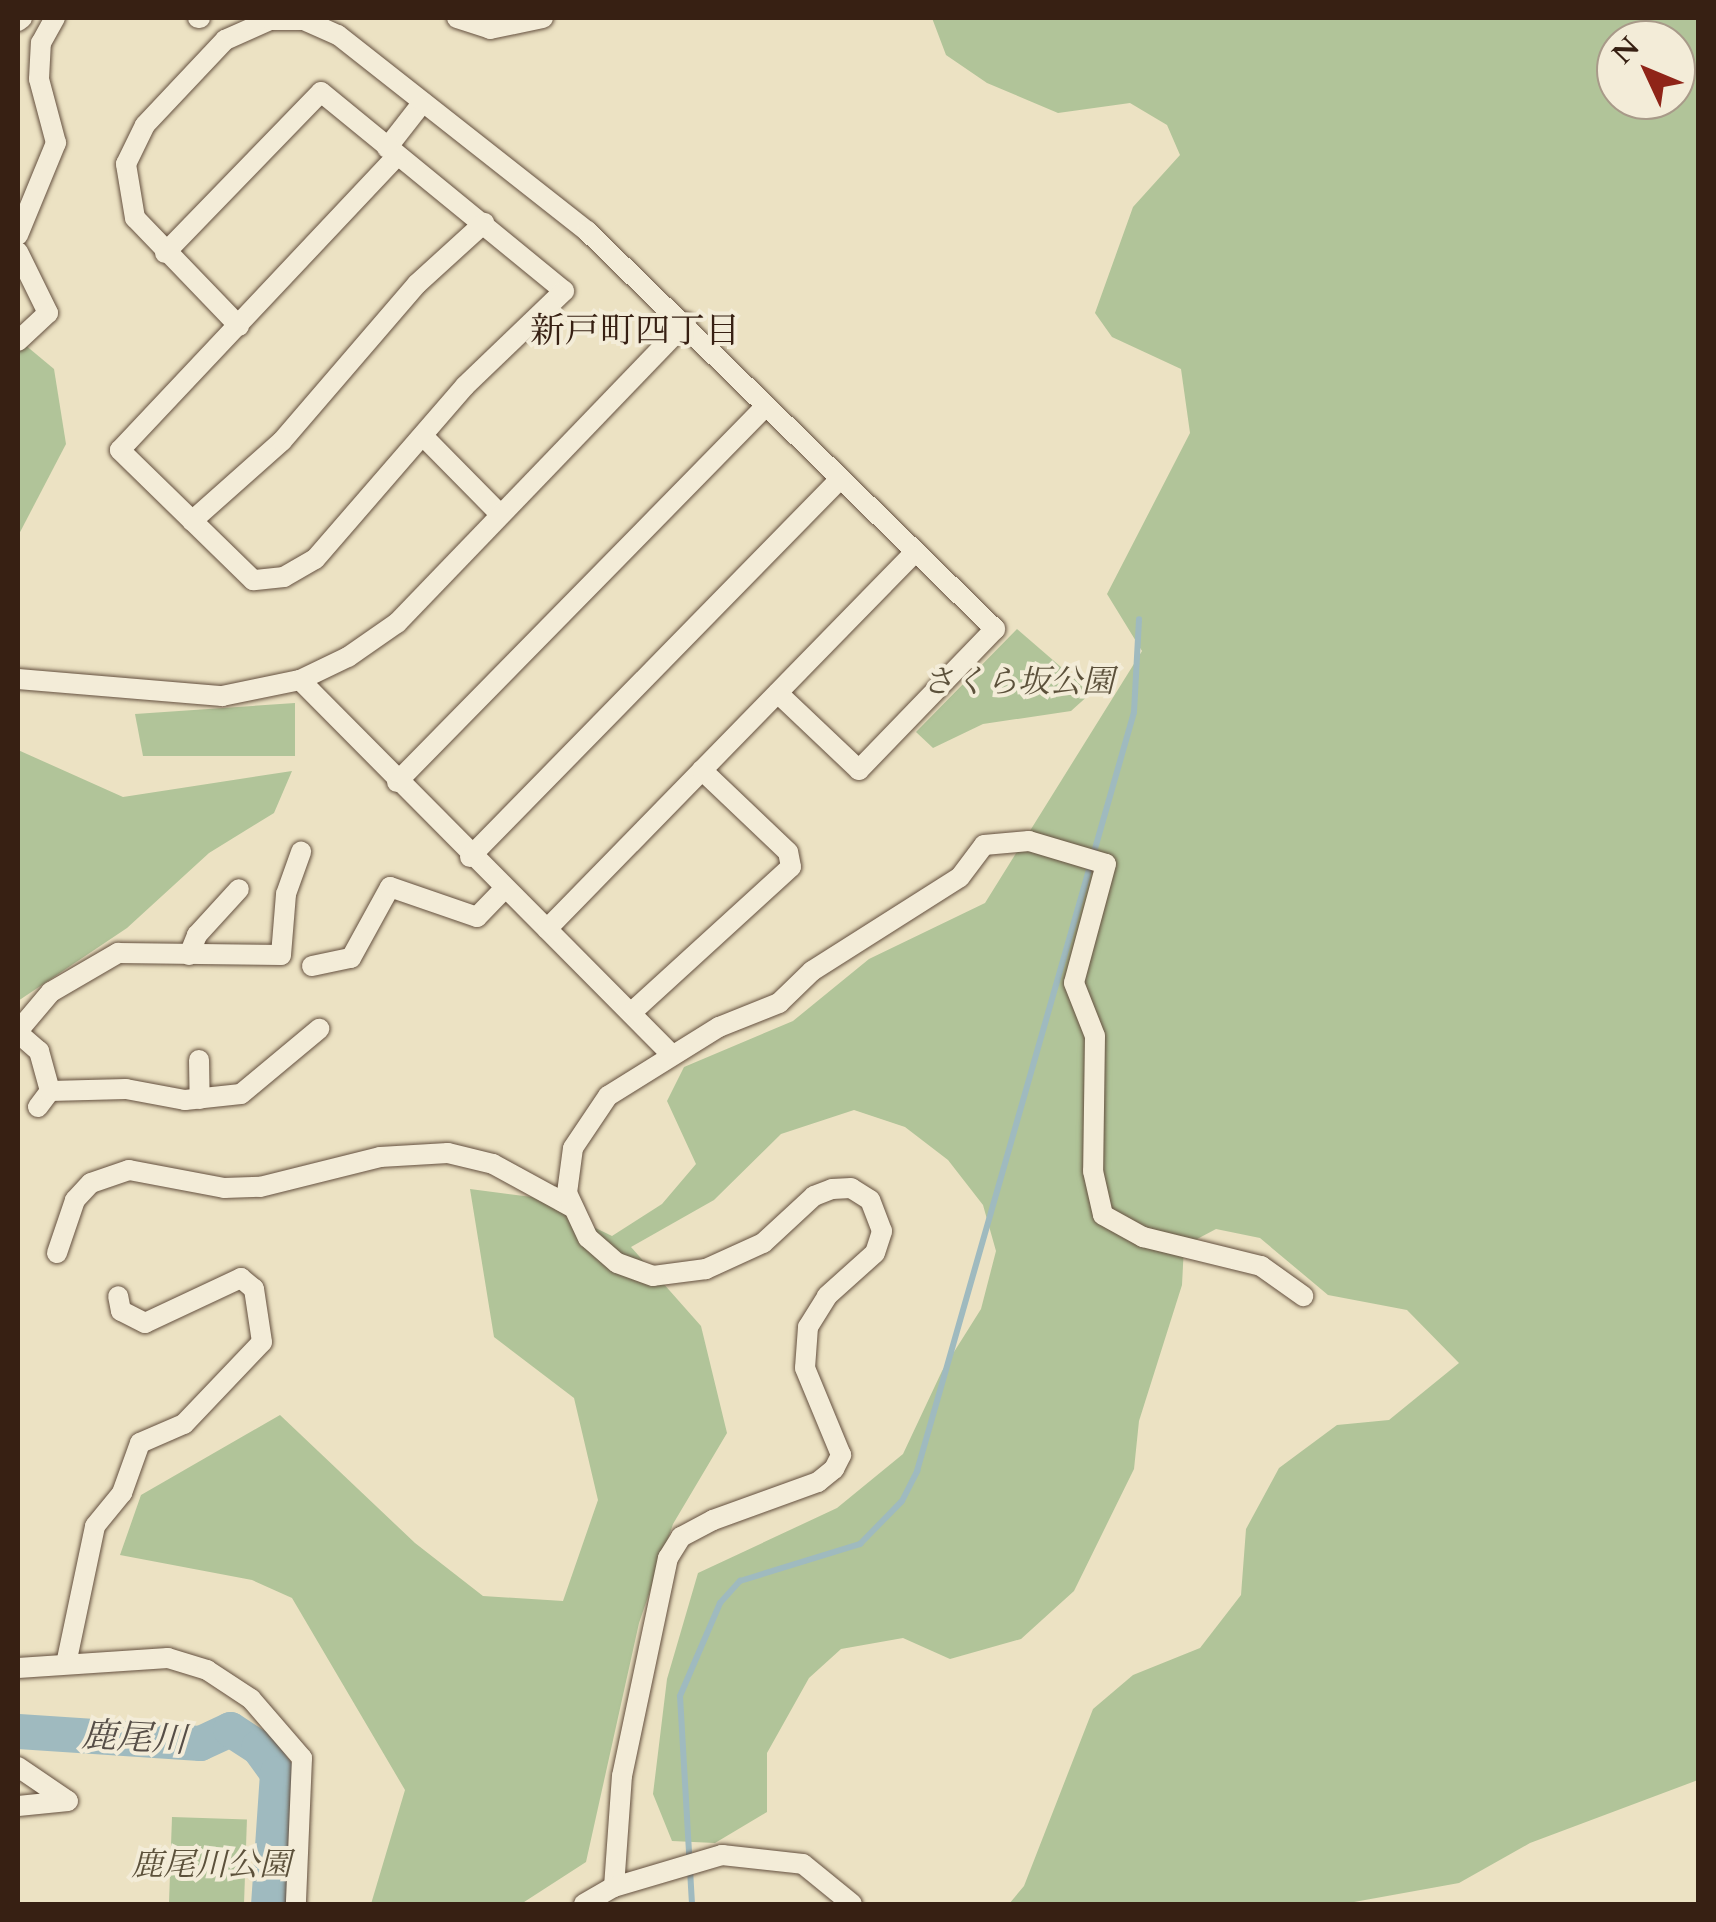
<!DOCTYPE html>
<html>
<head>
<meta charset="utf-8">
<style>
	body { margin:0 }
	#map { position:relative; width:1716px; height:1922px; overflow:hidden; background:#ece2c3; font-family:Cardo,"Noto Serif JP",serif }
	div>[style] { position:absolute }
	.green>* { inset:0; background:#b1c499; transform-origin:0 0 }
	.stream>* { height:6px; margin:-3px; padding:0 3px; transform-origin:3px; border-radius:3px; background:#9fbabf }
	.river>* { height:35px; margin:-17.5px; padding:0 17.5px; transform-origin:17.5px; border-radius:17.5px; background:#9fbabf }
	.roads { filter:drop-shadow(0 0 2px #64503f) drop-shadow(0 0 2px #64503f) }
	.minor>* { height:20px; margin:-10px; padding:0 10px; transform-origin:10px; border-radius:10px; background:#f3ecd8 }
	span { translate:-50% -50%; white-space:nowrap; text-align:center; line-height:1.15; -webkit-text-stroke:8px #f3ecd8; paint-order:stroke }
	.park-label { font-size:32px; color:#5c513b; font-style:italic }
	.neighbourhood-label { font-size:35px; color:#372013 }
	.water-label { font-size:35px; color:#564e47; font-style:italic }
	.frame { position:absolute; inset:0; border:20px solid #372013; pointer-events:none }
	.north { position:absolute; left:1596px; top:20px; width:100px; height:100px; box-sizing:border-box; background:#f3ecd8; border:2px solid #a89a89; border-radius:50%; rotate:314deg; font-size:28px; font-weight:700; line-height:40px; text-align:center; color:#372013 }
	.north::after { content:''; display:block; margin:auto; width:35px; height:45px; background:#8f2418; clip-path:polygon(50% 0,100% 100%,50% 72%,0 100%) }
</style>
</head>
<body>
<div id="map">
	<div class="green">
		<div style="clip-path:polygon(evenodd,932px 18px,1698px 18px,1698px 1780px,1530px 1843px,1459px 1883px,1343px 1904px,1009px 1904px,1024px 1886px,1093px 1709px,1133px 1675px,1200px 1648px,1241px 1595px,1246px 1529px,1279px 1468px,1337px 1425px,1389px 1420px,1459px 1363px,1407px 1310px,1328px 1295px,1260px 1238px,1216px 1229px,1184px 1246px,1182px 1285px,1139px 1421px,1134px 1469px,1074px 1591px,1021px 1639px,950px 1659px,903px 1638px,841px 1649px,809px 1678px,767px 1753px,767px 1812px,715px 1843px,672px 1841px,653px 1794px,667px 1679px,698px 1573px,837px 1508px,903px 1454px,942px 1371px,981px 1309px,996px 1251px,983px 1205px,948px 1160px,905px 1127px,854px 1110px,781px 1134px,714px 1200px,631px 1247px,701px 1326px,727px 1433px,673px 1524px,639px 1623px,586px 1862px,521px 1904px,371px 1904px,405px 1790px,292px 1598px,252px 1580px,120px 1555px,141px 1495px,280px 1415px,415px 1543px,483px 1596px,563px 1601px,598px 1500px,574px 1398px,494px 1337px,470px 1189px,532px 1197px,612px 1236px,662px 1204px,696px 1164px,667px 1101px,684px 1067px,793px 1021px,869px 959px,985px 903px,1142px 651px,1107px 594px,1190px 433px,1181px 369px,1112px 337px,1095px 313px,1133px 207px,1180px 155px,1167px 125px,1130px 103px,1058px 113px,987px 83px,946px 55px,932px 18px,1616px 40px,1676px 40px,1676px 100px,1616px 100px,1616px 40px)"></div>
		<div style="clip-path:polygon(18px 339px,54px 369px,66px 444px,18px 536px)"></div>
		<div style="clip-path:polygon(1017px 629px,1091px 693px,1071px 711px,983px 724px,933px 748px,916px 732px)"></div>
		<div style="clip-path:polygon(295px 703px,295px 756px,143px 756px,135px 714px)"></div>
		<div style="clip-path:polygon(18px 750px,123px 797px,292px 771px,274px 813px,209px 853px,127px 928px,18px 1001px)"></div>
		<div style="left:172px;top:1817px;width:75px;height:87px;rotate:2deg"></div>
	</div>
	<div class="stream">
		<div style="left:692px;top:1904px;width:208px;rotate:-93.3deg"></div>
		<div style="left:680px;top:1696px;width:101px;rotate:-66.7deg"></div>
		<div style="left:720px;top:1603px;width:30px;rotate:-48deg"></div>
		<div style="left:740px;top:1581px;width:126px;rotate:-17.1deg"></div>
		<div style="left:860px;top:1544px;width:60px;rotate:-45.7deg"></div>
		<div style="left:902px;top:1501px;width:34px;rotate:-63deg"></div>
		<div style="left:917px;top:1471px;width:789px;rotate:-74.04deg"></div>
		<div style="left:1134px;top:712px;width:93px;rotate:-86.9deg"></div>
	</div>
	<div class="river">
		<div style="left:18px;top:1731px;width:182px;rotate:3.8deg"></div>
		<div style="left:200px;top:1743px;width:33px;rotate:-25deg"></div>
		<div style="left:230px;top:1729px;width:33px;rotate:33deg"></div>
		<div style="left:258px;top:1747px;width:32px;rotate:54deg"></div>
		<div style="left:277px;top:1773px;width:131px;rotate:93.9deg"></div>
	</div>
	<div class="roads">
		<div class="minor">
			<div style="left:198px;top:18px;width:2px"></div>
			<div style="left:457px;top:18px;width:35px;rotate:18deg"></div>
			<div style="left:490px;top:29px;width:54px;rotate:-11.7deg"></div>
			<div style="left:18px;top:21px;width:5px;rotate:-37deg"></div>
			<div style="left:387px;top:148px;width:58px;rotate:-52deg"></div>
			<div style="left:18px;top:235px;width:100px;rotate:-67.6deg"></div>
			<div style="left:56px;top:143px;width:66px;rotate:-104.9deg"></div>
			<div style="left:39px;top:79px;width:36px;rotate:-87deg"></div>
			<div style="left:41px;top:43px;width:29px;rotate:-61deg"></div>
			<div style="left:18px;top:252px;width:68px;rotate:63.8deg"></div>
			<div style="left:48px;top:313px;width:41px;rotate:137deg"></div>
			<div style="left:165px;top:253px;width:224px;rotate:-45.9deg"></div>
			<div style="left:321px;top:92px;width:314px;rotate:39.3deg"></div>
			<div style="left:564px;top:291px;width:137px;rotate:136.2deg"></div>
			<div style="left:465px;top:386px;width:229px;rotate:130.9deg"></div>
			<div style="left:315px;top:559px;width:36px;rotate:150deg"></div>
			<div style="left:284px;top:577px;width:31px;rotate:174deg"></div>
			<div style="left:253px;top:580px;width:186px;rotate:-135.7deg"></div>
			<div style="left:120px;top:450px;width:404px;rotate:-46.7deg"></div>
			<div style="left:239px;top:326px;width:150px;rotate:-133.9deg"></div>
			<div style="left:135px;top:218px;width:55px;rotate:-99.5deg"></div>
			<div style="left:126px;top:164px;width:43px;rotate:-64deg"></div>
			<div style="left:145px;top:125px;width:117px;rotate:-46.7deg"></div>
			<div style="left:225px;top:40px;width:49px;rotate:-24deg"></div>
			<div style="left:270px;top:20px;width:34px"></div>
			<div style="left:304px;top:20px;width:37px;rotate:24deg"></div>
			<div style="left:338px;top:35px;width:317px;rotate:38.2deg"></div>
			<div style="left:587px;top:231px;width:570px;rotate:44.29deg"></div>
			<div style="left:995px;top:629px;width:196px;rotate:134deg"></div>
			<div style="left:859px;top:770px;width:112px;rotate:-136.5deg"></div>
			<div style="left:425px;top:438px;width:107px;rotate:45.4deg"></div>
			<div style="left:192px;top:521px;width:120px;rotate:-41.6deg"></div>
			<div style="left:282px;top:441px;width:207px;rotate:-49.3deg"></div>
			<div style="left:417px;top:284px;width:91px;rotate:-42.3deg"></div>
			<div style="left:18px;top:679px;width:205px;rotate:4.8deg"></div>
			<div style="left:222px;top:696px;width:80px;rotate:-11.6deg"></div>
			<div style="left:300px;top:680px;width:53px;rotate:-25.6deg"></div>
			<div style="left:348px;top:657px;width:60px;rotate:-34.8deg"></div>
			<div style="left:397px;top:623px;width:417px;rotate:-46.1deg"></div>
			<div style="left:300px;top:680px;width:528px;rotate:45.23deg"></div>
			<div style="left:397px;top:782px;width:527px;rotate:-45.54deg"></div>
			<div style="left:470px;top:857px;width:529px;rotate:-45.61deg"></div>
			<div style="left:547px;top:929px;width:527px;rotate:-45.69deg"></div>
			<div style="left:189px;top:955px;width:22px;rotate:-68deg"></div>
			<div style="left:197px;top:935px;width:62px;rotate:-47.6deg"></div>
			<div style="left:312px;top:966px;width:40px;rotate:-12deg"></div>
			<div style="left:351px;top:958px;width:81px;rotate:-61.2deg"></div>
			<div style="left:390px;top:887px;width:92px;rotate:19deg"></div>
			<div style="left:477px;top:917px;width:40px;rotate:-46deg"></div>
			<div style="left:632px;top:1012px;width:215px;rotate:-42.4deg"></div>
			<div style="left:791px;top:867px;width:15px;rotate:-101deg"></div>
			<div style="left:788px;top:852px;width:119px;rotate:-136.4deg"></div>
			<div style="left:18px;top:1031px;width:51px;rotate:-49.8deg"></div>
			<div style="left:51px;top:992px;width:78px;rotate:-30.2deg"></div>
			<div style="left:118px;top:953px;width:163px;rotate:0.7deg"></div>
			<div style="left:281px;top:955px;width:61px;rotate:-85.3deg"></div>
			<div style="left:286px;top:894px;width:45px;rotate:-70.3deg"></div>
			<div style="left:18px;top:1033px;width:28px;rotate:41deg"></div>
			<div style="left:39px;top:1051px;width:41px;rotate:74.6deg"></div>
			<div style="left:50px;top:1091px;width:20px;rotate:127deg"></div>
			<div style="left:199px;top:1060px;width:39px;rotate:89deg"></div>
			<div style="left:50px;top:1091px;width:76px;rotate:-1.5deg"></div>
			<div style="left:126px;top:1089px;width:60px;rotate:10.6deg"></div>
			<div style="left:185px;top:1100px;width:56px;rotate:-6.1deg"></div>
			<div style="left:241px;top:1094px;width:102px;rotate:-39.8deg"></div>
			<div style="left:57px;top:1253px;width:56px;rotate:-71.2deg"></div>
			<div style="left:75px;top:1200px;width:23px;rotate:-47deg"></div>
			<div style="left:91px;top:1183px;width:40px;rotate:-18.9deg"></div>
			<div style="left:129px;top:1170px;width:97px;rotate:10.7deg"></div>
			<div style="left:224px;top:1188px;width:36px;rotate:-2deg"></div>
			<div style="left:260px;top:1187px;width:124px;rotate:-14deg"></div>
			<div style="left:380px;top:1157px;width:68px;rotate:-3.4deg"></div>
			<div style="left:448px;top:1153px;width:46px;rotate:13.7deg"></div>
			<div style="left:493px;top:1164px;width:88px;rotate:28.6deg"></div>
			<div style="left:66px;top:1664px;width:141px;rotate:-78.1deg"></div>
			<div style="left:95px;top:1526px;width:43px;rotate:-50.7deg"></div>
			<div style="left:122px;top:1493px;width:53px;rotate:-70.2deg"></div>
			<div style="left:140px;top:1443px;width:48px;rotate:-23.4deg"></div>
			<div style="left:184px;top:1424px;width:113px;rotate:-46.4deg"></div>
			<div style="left:262px;top:1342px;width:54px;rotate:-98.6deg"></div>
			<div style="left:254px;top:1289px;width:17px;rotate:-140deg"></div>
			<div style="left:241px;top:1278px;width:106px;rotate:154.9deg"></div>
			<div style="left:145px;top:1323px;width:27px;rotate:-153deg"></div>
			<div style="left:121px;top:1311px;width:15px;rotate:-101deg"></div>
			<div style="left:18px;top:1668px;width:150px;rotate:-3.8deg"></div>
			<div style="left:168px;top:1658px;width:41px;rotate:17.1deg"></div>
			<div style="left:207px;top:1670px;width:53px;rotate:33.4deg"></div>
			<div style="left:251px;top:1699px;width:78px;rotate:49.2deg"></div>
			<div style="left:302px;top:1758px;width:146px;rotate:92.4deg"></div>
			<div style="left:18px;top:1767px;width:60px;rotate:34.2deg"></div>
			<div style="left:68px;top:1801px;width:50px;rotate:174.3deg"></div>
			<div style="left:614px;top:1887px;width:111px;rotate:-85.9deg"></div>
			<div style="left:622px;top:1776px;width:223px;rotate:-78.1deg"></div>
			<div style="left:668px;top:1558px;width:25px;rotate:-58deg"></div>
			<div style="left:681px;top:1537px;width:36px;rotate:-28deg"></div>
			<div style="left:713px;top:1520px;width:112px;rotate:-19.9deg"></div>
			<div style="left:818px;top:1482px;width:21px;rotate:-39deg"></div>
			<div style="left:834px;top:1469px;width:16px;rotate:-63deg"></div>
			<div style="left:841px;top:1455px;width:94px;rotate:-112.5deg"></div>
			<div style="left:805px;top:1368px;width:41px;rotate:-85.8deg"></div>
			<div style="left:808px;top:1327px;width:36px;rotate:-58deg"></div>
			<div style="left:827px;top:1296px;width:64px;rotate:-41.9deg"></div>
			<div style="left:875px;top:1253px;width:23px;rotate:-72deg"></div>
			<div style="left:882px;top:1231px;width:33px;rotate:-111deg"></div>
			<div style="left:870px;top:1200px;width:22px;rotate:-148deg"></div>
			<div style="left:851px;top:1188px;width:19px;rotate:177deg"></div>
			<div style="left:832px;top:1189px;width:19px;rotate:159deg"></div>
			<div style="left:814px;top:1196px;width:69px;rotate:137.3deg"></div>
			<div style="left:763px;top:1243px;width:63px;rotate:155.5deg"></div>
			<div style="left:706px;top:1269px;width:53px;rotate:172.5deg"></div>
			<div style="left:653px;top:1276px;width:38px;rotate:-160deg"></div>
			<div style="left:617px;top:1263px;width:38px;rotate:-139deg"></div>
			<div style="left:588px;top:1238px;width:50px;rotate:-115deg"></div>
			<div style="left:567px;top:1193px;width:45px;rotate:-82.4deg"></div>
			<div style="left:573px;top:1148px;width:63px;rotate:-56.1deg"></div>
			<div style="left:608px;top:1096px;width:131px;rotate:-31.9deg"></div>
			<div style="left:719px;top:1027px;width:65px;rotate:-21.8deg"></div>
			<div style="left:779px;top:1003px;width:46px;rotate:-44.1deg"></div>
			<div style="left:812px;top:971px;width:175px;rotate:-32.4deg"></div>
			<div style="left:960px;top:877px;width:40px;rotate:-53deg"></div>
			<div style="left:984px;top:845px;width:45px;rotate:-5.1deg"></div>
			<div style="left:1029px;top:841px;width:80px;rotate:16.6deg"></div>
			<div style="left:1106px;top:864px;width:123px;rotate:105.1deg"></div>
			<div style="left:1074px;top:983px;width:57px;rotate:68.4deg"></div>
			<div style="left:1095px;top:1036px;width:135px;rotate:90.8deg"></div>
			<div style="left:1093px;top:1171px;width:45px;rotate:77.2deg"></div>
			<div style="left:1103px;top:1215px;width:46px;rotate:28.8deg"></div>
			<div style="left:1143px;top:1237px;width:122px;rotate:13.8deg"></div>
			<div style="left:1261px;top:1266px;width:52px;rotate:35.5deg"></div>
			<div style="left:584px;top:1904px;width:34px;rotate:-30deg"></div>
			<div style="left:614px;top:1887px;width:113px;rotate:-16.5deg"></div>
			<div style="left:722px;top:1855px;width:81px;rotate:6.3deg"></div>
			<div style="left:803px;top:1864px;width:63px;rotate:39.2deg"></div>
		</div>
	</div>
	<div class="park-label">
		<span style="left:1018px;top:682px">さくら坂公園</span>
		<span style="left:211px;top:1865px">鹿尾川公園</span>
	</div>
	<div class="neighbourhood-label">
		<span style="left:635px;top:331px">新戸町四丁目</span>
	</div>
	<div class="water-label">
		<span style="left:134px;top:1738px;rotate:3deg">鹿尾川</span>
	</div>
	<div class="frame"></div>
	<div class="north">N</div>
</div>
</body>
</html>
